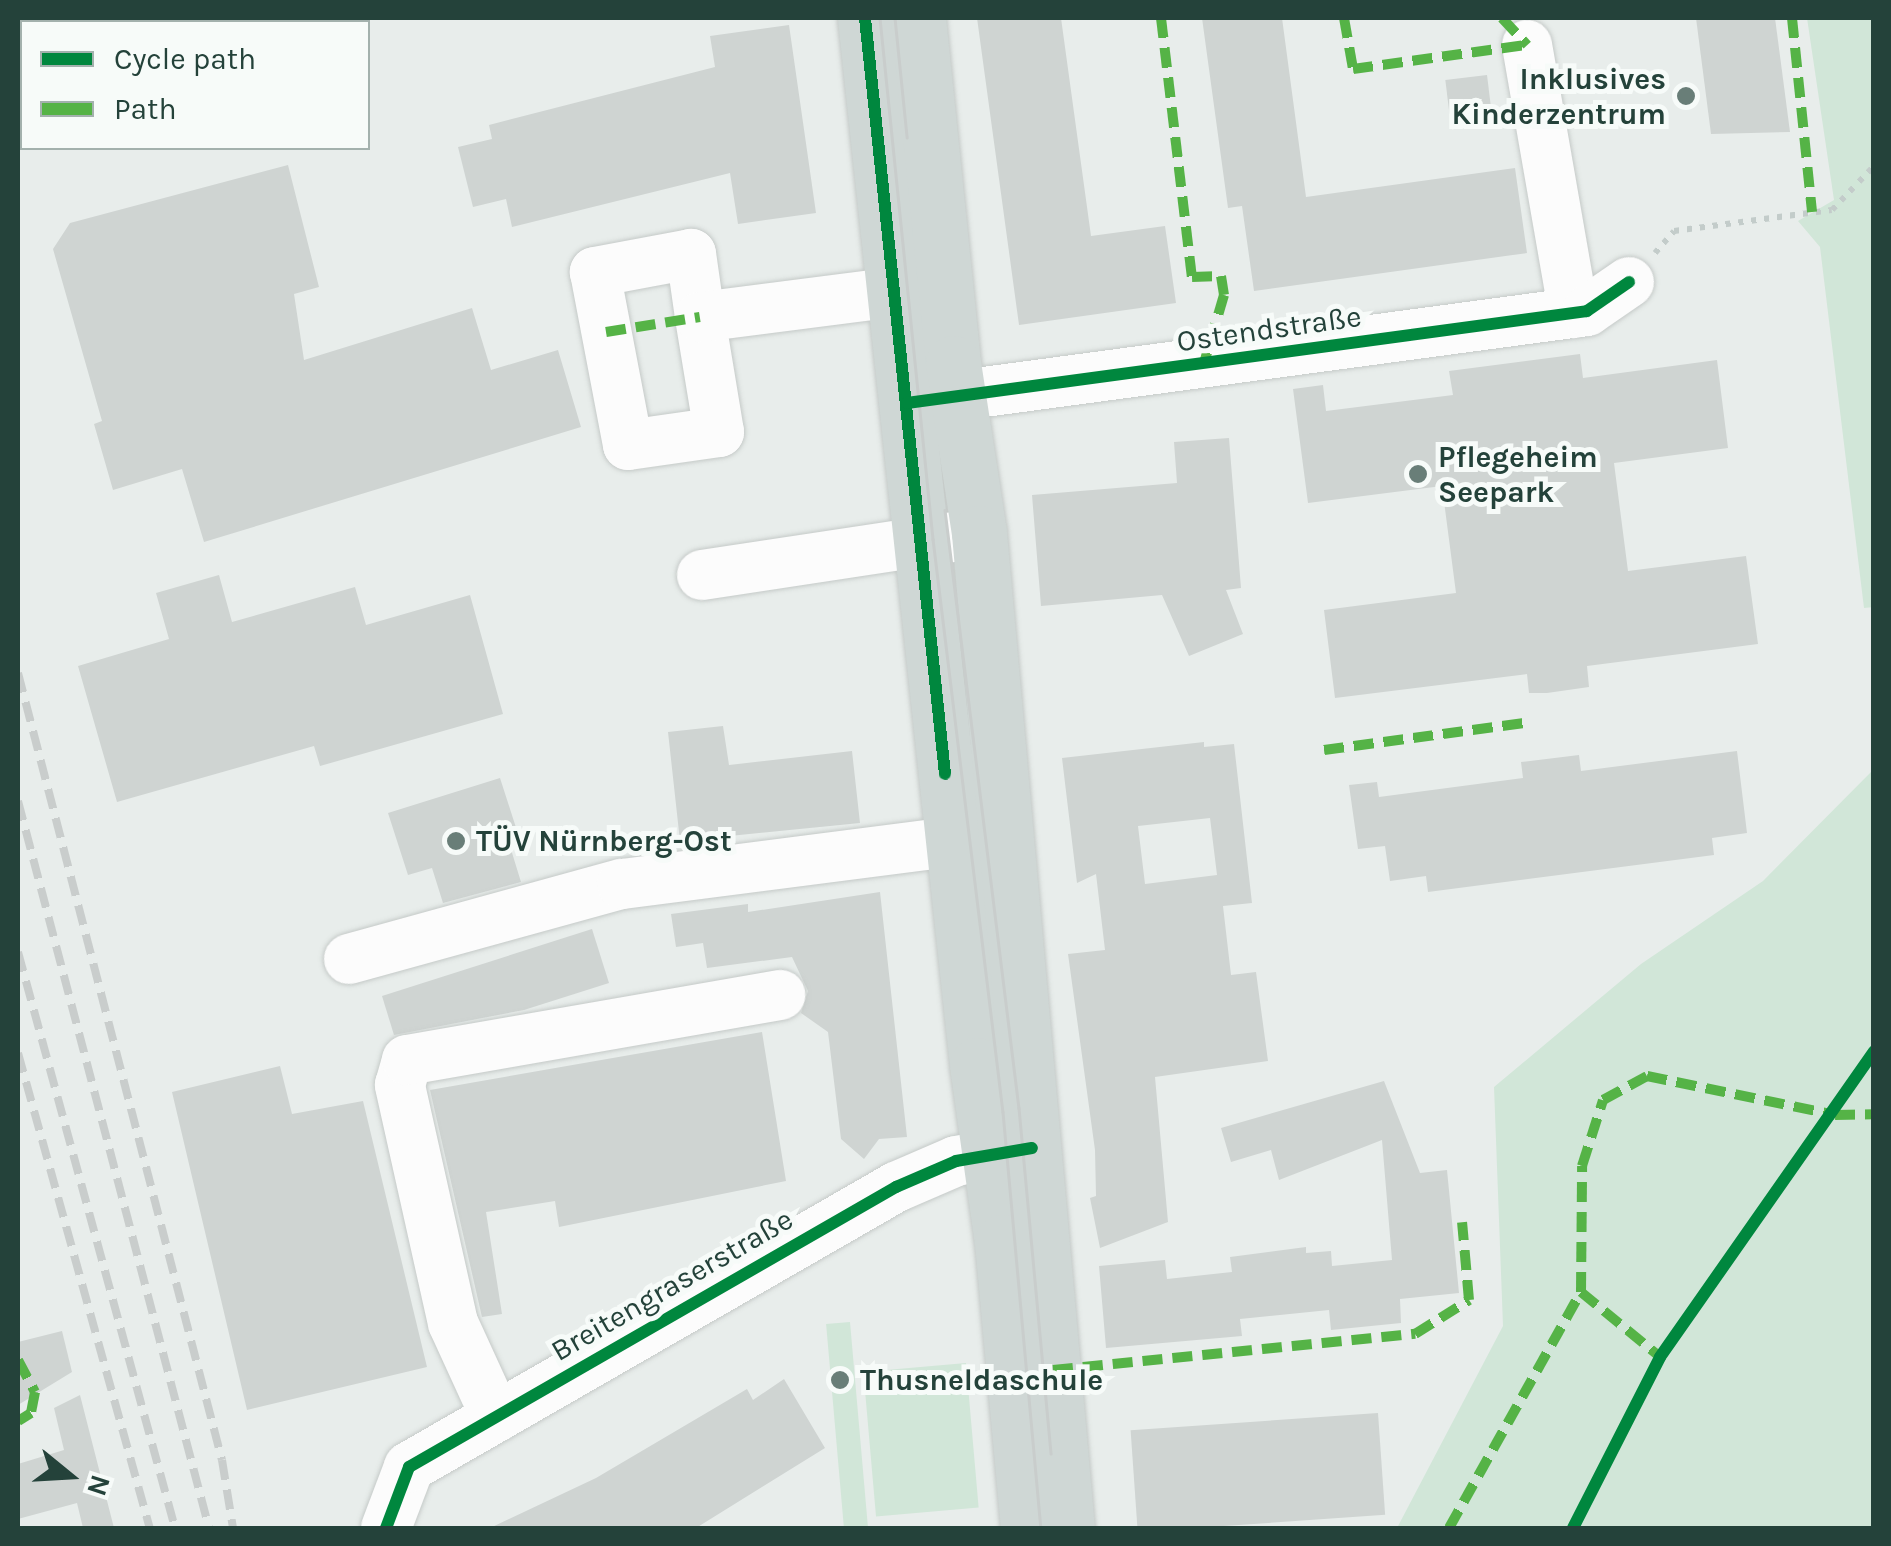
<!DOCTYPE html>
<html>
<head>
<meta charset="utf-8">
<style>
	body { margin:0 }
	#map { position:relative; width:1891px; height:1546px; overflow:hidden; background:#e8edeb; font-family:Karla,sans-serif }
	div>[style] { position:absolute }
	.green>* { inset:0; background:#d1e6d8; transform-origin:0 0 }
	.building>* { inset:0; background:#cfd4d2; transform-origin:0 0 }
	.path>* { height:6px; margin-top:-3px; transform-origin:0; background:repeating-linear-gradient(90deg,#c3ccca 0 5px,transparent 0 13px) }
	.roads { filter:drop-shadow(0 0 2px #c5cac8) drop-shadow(0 0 2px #c5cac8) }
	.minor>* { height:50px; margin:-25px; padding:0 25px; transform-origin:25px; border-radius:25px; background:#fcfcfc }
	.major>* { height:55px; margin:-27.5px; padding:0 27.5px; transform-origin:27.5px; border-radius:27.5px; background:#cfd7d5 }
	.tram>* { height:2.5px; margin:-1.25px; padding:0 1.25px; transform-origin:1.25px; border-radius:1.25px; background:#c9cdcc }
	.rail>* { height:8px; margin-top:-4px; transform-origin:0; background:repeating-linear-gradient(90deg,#c9cdcc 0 20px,transparent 0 30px) }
	.quiet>* { height:10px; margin-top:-5px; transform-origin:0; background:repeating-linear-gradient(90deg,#55b346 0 20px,transparent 0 30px) }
	.cycleway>* { height:12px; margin:-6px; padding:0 6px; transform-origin:6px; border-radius:6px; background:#00873e }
	.dots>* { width:28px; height:28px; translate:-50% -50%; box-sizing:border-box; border:5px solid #f7fbf9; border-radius:50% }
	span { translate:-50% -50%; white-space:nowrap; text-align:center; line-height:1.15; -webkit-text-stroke:10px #f7fbf9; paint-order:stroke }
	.poi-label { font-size:30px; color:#24423a; font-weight:700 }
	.right { translate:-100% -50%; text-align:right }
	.left { translate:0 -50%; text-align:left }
	.street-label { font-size:30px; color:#24423a }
	.frame { position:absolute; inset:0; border:20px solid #24423a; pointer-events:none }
	.legend { position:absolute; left:20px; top:20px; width:350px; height:130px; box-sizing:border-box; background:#f7fbf9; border:2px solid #a3b1ad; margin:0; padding:12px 18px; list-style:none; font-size:30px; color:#24423a }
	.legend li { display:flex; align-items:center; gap:20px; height:50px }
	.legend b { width:50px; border:2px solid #a3b1ad }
	.north { position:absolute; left:20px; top:1426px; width:100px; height:100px; -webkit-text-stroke:8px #f7fbf9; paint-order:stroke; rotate:108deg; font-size:28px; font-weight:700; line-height:40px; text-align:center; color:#24423a }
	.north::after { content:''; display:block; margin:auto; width:35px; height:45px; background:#24423a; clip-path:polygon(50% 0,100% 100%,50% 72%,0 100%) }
</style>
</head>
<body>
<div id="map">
	<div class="green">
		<div style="clip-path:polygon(1807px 18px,1873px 18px,1874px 607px,1864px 608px,1820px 247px,1798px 221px,1834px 200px)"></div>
		<div style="clip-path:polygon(1873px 770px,1873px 1528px,1397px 1528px,1503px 1326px,1494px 1087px,1641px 964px,1763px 881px)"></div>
		<div style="left:850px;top:1322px;width:207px;height:24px;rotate:85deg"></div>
		<div style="left:966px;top:1363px;width:145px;height:103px;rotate:85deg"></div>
	</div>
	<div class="building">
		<div style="clip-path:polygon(977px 18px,1061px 18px,1091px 236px,1165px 226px,1176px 303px,1019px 325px)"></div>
		<div style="clip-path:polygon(1202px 18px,1282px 18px,1306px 197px,1515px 168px,1527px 253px,1254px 291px,1242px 206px,1228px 208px)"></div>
		<div style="clip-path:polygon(1696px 18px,1775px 18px,1790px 132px,1711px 134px)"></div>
		<div style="clip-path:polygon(789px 25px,816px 213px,738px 224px,730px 173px,512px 227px,506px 199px,473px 207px,458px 147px,492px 139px,489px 125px,715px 67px,710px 36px)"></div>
		<div style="left:1487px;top:75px;width:34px;height:42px;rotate:83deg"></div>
		<div style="clip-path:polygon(288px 165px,319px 287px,294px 294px,304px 360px,472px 308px,491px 370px,558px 350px,581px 427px,204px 542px,182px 469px,113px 490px,94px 424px,102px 421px,53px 249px,70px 223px)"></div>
		<div style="clip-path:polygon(1580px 354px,1583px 378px,1717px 360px,1728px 448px,1614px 463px,1628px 571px,1746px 556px,1758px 644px,1587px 666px,1589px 687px,1547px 693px,1529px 693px,1527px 674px,1335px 698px,1324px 610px,1456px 593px,1442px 486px,1308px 503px,1293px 389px,1323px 385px,1326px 411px,1453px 395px,1449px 371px)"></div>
		<div style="clip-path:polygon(1229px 438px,1241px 588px,1226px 590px,1243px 634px,1189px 656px,1162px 595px,1041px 606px,1032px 495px,1177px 483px,1174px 442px)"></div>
		<div style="clip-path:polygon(219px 575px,232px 622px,355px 587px,366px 625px,470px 595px,503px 714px,320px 766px,314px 746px,117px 802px,78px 666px,169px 639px,156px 593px)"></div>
		<div style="clip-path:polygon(723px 726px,729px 765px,852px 751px,860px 823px,680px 841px,668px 732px)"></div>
		<div style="clip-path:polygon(evenodd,1204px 742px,1204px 747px,1234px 744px,1252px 903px,1223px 906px,1231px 975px,1256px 972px,1268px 1061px,1155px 1077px,1168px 1222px,1100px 1248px,1090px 1198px,1096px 1196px,1095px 1150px,1068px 954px,1105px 950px,1096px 874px,1077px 883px,1062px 758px,1204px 742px,1210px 818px,1217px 875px,1145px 884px,1138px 826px,1210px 818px)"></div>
		<div style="clip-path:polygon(1737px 751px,1747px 833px,1712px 838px,1714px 855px,1428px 892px,1426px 876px,1390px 881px,1385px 846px,1358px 849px,1349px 785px,1377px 782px,1379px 797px,1523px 778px,1521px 762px,1579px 755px,1581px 771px)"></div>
		<div style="clip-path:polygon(500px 778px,520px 840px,509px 843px,521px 882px,443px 903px,432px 868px,408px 875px,388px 813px)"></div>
		<div style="clip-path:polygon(880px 892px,907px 1137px,879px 1139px,864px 1159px,841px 1139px,828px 1032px,801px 1013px,808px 991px,792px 957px,707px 968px,703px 943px,676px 947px,671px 914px,748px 904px,748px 912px)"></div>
		<div style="clip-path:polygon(592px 929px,609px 983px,524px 1010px,394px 1035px,382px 996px)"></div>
		<div style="clip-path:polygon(762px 1032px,786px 1181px,559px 1227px,555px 1201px,486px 1212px,502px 1314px,482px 1317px,430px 1090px)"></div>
		<div style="clip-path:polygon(280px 1066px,292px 1114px,363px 1101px,427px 1367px,247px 1410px,172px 1092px)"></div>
		<div style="clip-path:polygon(1384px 1081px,1420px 1173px,1447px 1170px,1459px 1293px,1400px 1299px,1401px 1323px,1331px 1330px,1329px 1310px,1240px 1319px,1242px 1336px,1106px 1348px,1099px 1266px,1165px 1260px,1167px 1279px,1232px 1272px,1230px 1257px,1306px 1247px,1306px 1253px,1331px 1251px,1332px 1266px,1392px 1260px,1382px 1140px,1279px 1180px,1271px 1150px,1231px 1162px,1221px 1128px)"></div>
		<div style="clip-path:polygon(62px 1331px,72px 1372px,18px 1405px,18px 1342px)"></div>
		<div style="clip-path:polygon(784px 1379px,825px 1448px,696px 1528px,490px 1528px,596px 1478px,747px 1389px,753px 1400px)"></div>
		<div style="clip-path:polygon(80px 1395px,114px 1528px,83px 1528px,77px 1503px,18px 1519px,18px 1464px,64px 1450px,54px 1408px)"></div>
		<div style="left:1378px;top:1413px;width:102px;height:248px;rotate:86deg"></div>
	</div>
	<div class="path">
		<div style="left:1655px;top:253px;width:29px;rotate:-49deg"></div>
		<div style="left:1674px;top:231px;width:159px;rotate:-7.6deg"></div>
		<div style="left:1832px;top:210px;width:61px;rotate:-46.3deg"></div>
	</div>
	<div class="roads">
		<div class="minor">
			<div style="left:1527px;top:45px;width:272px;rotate:80.1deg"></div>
			<div style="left:700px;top:317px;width:64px;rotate:-98.1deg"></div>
			<div style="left:691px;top:254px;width:98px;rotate:169.4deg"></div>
			<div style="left:595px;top:272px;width:176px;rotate:79.2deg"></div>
			<div style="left:628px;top:445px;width:92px;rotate:-8.1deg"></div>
			<div style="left:719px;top:432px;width:117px;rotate:-99.4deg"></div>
			<div style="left:700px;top:317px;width:237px;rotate:-7.3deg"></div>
			<div style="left:917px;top:401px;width:676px;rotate:-7.65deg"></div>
			<div style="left:1587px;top:311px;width:51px;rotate:-34.6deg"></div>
			<div style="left:702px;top:575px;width:280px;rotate:-8.6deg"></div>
			<div style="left:349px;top:959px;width:283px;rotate:-15.4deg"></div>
			<div style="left:622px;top:884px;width:372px;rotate:-7.3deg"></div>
			<div style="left:496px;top:1417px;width:103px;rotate:-114.6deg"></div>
			<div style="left:453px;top:1323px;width:244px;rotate:-102.6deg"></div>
			<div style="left:400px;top:1085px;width:26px;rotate:-74deg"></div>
			<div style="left:407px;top:1060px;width:379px;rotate:-9.9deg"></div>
			<div style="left:386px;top:1528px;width:65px;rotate:-69.3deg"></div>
			<div style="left:409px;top:1467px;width:562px;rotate:-29.9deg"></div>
			<div style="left:896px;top:1187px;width:65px;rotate:-23.4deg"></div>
			<div style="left:956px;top:1161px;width:72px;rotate:-10.4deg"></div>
		</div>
		<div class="major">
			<div style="left:865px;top:18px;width:1053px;rotate:83.89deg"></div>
			<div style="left:977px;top:1065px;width:179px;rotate:82deg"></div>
			<div style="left:1002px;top:1242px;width:287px;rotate:84.8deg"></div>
			<div style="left:918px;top:18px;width:347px;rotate:84.2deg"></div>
			<div style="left:953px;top:363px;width:172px;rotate:81.3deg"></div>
			<div style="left:979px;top:533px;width:999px;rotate:84.95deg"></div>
		</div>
	</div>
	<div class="tram">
		<div style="left:880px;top:18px;width:524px;rotate:84.19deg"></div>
		<div style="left:933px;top:539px;width:577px;rotate:83.04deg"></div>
		<div style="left:1003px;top:1112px;width:418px;rotate:84.8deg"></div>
		<div style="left:895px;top:18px;width:120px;rotate:84.2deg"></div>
		<div style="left:945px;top:510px;width:603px;rotate:82.95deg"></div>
		<div style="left:1019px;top:1108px;width:347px;rotate:84.7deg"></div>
	</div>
	<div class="rail">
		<div style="left:18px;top:673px;width:813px;rotate:75.47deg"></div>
		<div style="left:222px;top:1460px;width:69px;rotate:80.8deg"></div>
		<div style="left:18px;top:801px;width:752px;rotate:75.28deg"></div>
		<div style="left:18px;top:952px;width:597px;rotate:74.75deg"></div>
		<div style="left:18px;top:1053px;width:493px;rotate:74.5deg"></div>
	</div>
	<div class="quiet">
		<div style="left:1161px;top:18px;width:261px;rotate:83.2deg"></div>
		<div style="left:1192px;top:277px;width:29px;rotate:-2deg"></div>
		<div style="left:1221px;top:276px;width:19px;rotate:81deg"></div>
		<div style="left:1224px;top:295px;width:71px;rotate:106.4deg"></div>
		<div style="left:1344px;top:18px;width:52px;rotate:80deg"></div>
		<div style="left:1353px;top:69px;width:176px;rotate:-7.9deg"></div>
		<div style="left:1502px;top:18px;width:37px;rotate:47deg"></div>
		<div style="left:1792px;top:18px;width:195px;rotate:84.1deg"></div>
		<div style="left:606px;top:332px;width:95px;rotate:-9.1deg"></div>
		<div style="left:1324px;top:750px;width:202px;rotate:-7.7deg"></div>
		<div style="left:1581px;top:1292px;width:102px;rotate:39.4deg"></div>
		<div style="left:18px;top:1360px;width:36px;rotate:62deg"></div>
		<div style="left:35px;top:1392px;width:21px;rotate:101deg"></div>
		<div style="left:31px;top:1413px;width:15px;rotate:148deg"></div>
		<div style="left:1053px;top:1370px;width:364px;rotate:-5.7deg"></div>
		<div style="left:1415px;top:1334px;width:64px;rotate:-32.2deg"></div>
		<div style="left:1469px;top:1300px;width:78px;rotate:-95.1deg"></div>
		<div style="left:1449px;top:1528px;width:270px;rotate:-60.8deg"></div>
		<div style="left:1581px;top:1292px;width:126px;rotate:-89.5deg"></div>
		<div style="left:1582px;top:1166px;width:69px;rotate:-72.3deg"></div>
		<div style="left:1603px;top:1100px;width:50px;rotate:-28.6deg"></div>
		<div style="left:1647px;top:1076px;width:192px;rotate:11.7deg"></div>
		<div style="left:1835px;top:1115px;width:39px;rotate:-1deg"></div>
	</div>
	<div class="cycleway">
		<div style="left:865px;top:18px;width:760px;rotate:83.96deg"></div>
		<div style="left:907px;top:403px;width:686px;rotate:-7.7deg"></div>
		<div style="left:1587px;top:311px;width:51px;rotate:-34.6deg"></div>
		<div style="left:386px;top:1528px;width:65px;rotate:-69.3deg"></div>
		<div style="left:409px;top:1467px;width:562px;rotate:-29.9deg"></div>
		<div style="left:896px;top:1187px;width:65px;rotate:-23.4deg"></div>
		<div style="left:956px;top:1161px;width:77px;rotate:-9.7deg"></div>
		<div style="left:1573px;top:1528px;width:192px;rotate:-63deg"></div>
		<div style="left:1660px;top:1357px;width:373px;rotate:-55deg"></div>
	</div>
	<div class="dots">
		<div style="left:1686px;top:96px;background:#697e78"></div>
		<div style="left:1418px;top:474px;background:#697e78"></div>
		<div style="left:456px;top:841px;background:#697e78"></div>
		<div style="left:840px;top:1380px;background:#697e78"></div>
	</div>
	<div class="poi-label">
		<span class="right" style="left:1666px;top:96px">Inklusives<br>Kinderzentrum</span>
		<span class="left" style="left:1438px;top:474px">Pflegeheim<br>Seepark</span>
		<span class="left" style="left:476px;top:841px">TÜV Nürnberg-Ost</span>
		<span class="left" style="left:860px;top:1380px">Thusneldaschule</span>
	</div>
	<div class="street-label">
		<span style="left:1269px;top:329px;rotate:-8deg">Ostendstraße</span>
		<span style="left:672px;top:1285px;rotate:-30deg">Breitengraserstraße</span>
	</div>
	<div class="frame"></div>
	<ul class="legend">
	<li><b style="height:12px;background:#00873e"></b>Cycle path</li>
	<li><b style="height:12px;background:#55b346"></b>Path</li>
	</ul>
	<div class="north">N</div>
</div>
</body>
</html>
